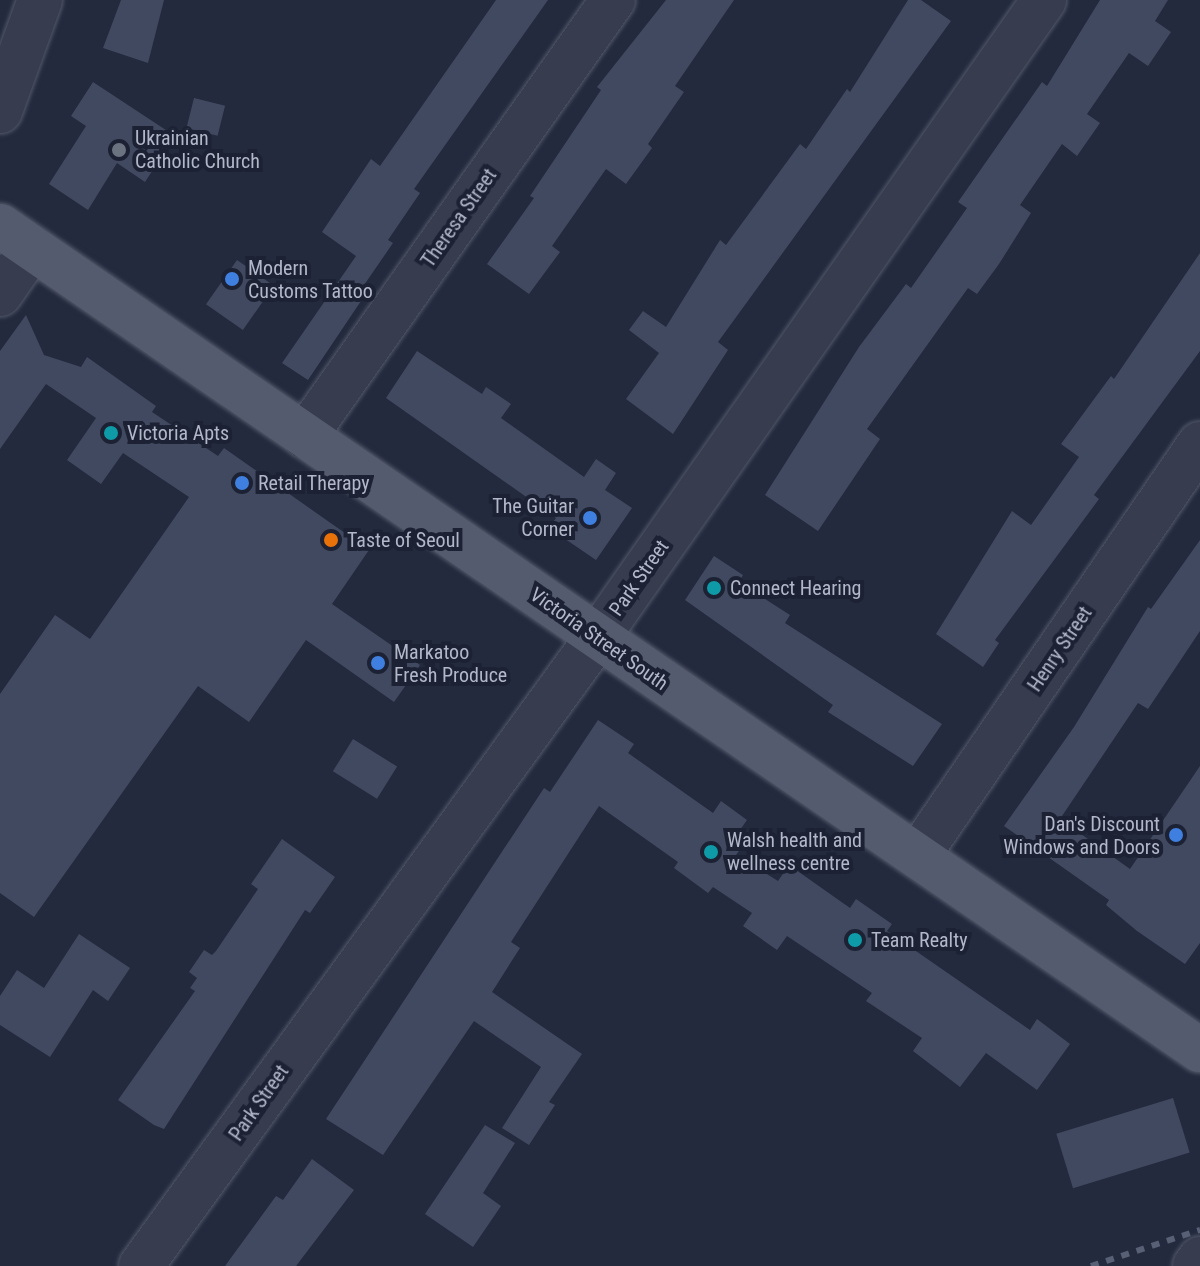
<!DOCTYPE html>
<html>
<head>
<meta charset="utf-8">
<style>
	body { margin:0 }
	#map { position:relative; width:1200px; height:1266px; overflow:hidden; background:#232a3e; font-family:"Roboto Condensed",sans-serif }
	div>[style] { position:absolute }
	.building>* { inset:0; background:#414960; transform-origin:0 0 }
	.roads { filter:drop-shadow(0 0 2px #525869) drop-shadow(0 0 2px #525869) }
	.minor>* { height:44px; margin:-22px; padding:0 22px; transform-origin:22px; border-radius:22px; background:#373d4e }
	.major>* { height:44px; margin:-22px; padding:0 22px; transform-origin:22px; border-radius:22px; background:#555b6e }
	.rail>* { height:6px; margin-top:-3px; transform-origin:0; background:repeating-linear-gradient(90deg,#586075 0 8px,transparent 0 16px) }
	.dots>* { width:22px; height:22px; translate:-50% -50%; box-sizing:border-box; border:4px solid #1c2233; border-radius:50% }
	span { translate:-50% -50%; white-space:nowrap; text-align:center; line-height:1.15; -webkit-text-stroke:8px #1c2233; paint-order:stroke }
	.poi-label { font-size:20px; color:#b2b8c9 }
	.left { translate:0 -50%; text-align:left }
	.right { translate:-100% -50%; text-align:right }
	.street-label { font-size:20px; color:#b2b8c9 }
</style>
</head>
<body>
<div id="map">
	<div class="building">
		<div style="clip-path:polygon(121px 0,164px 0,148px 63px,103px 48px)"></div>
		<div style="clip-path:polygon(496px 0,548px 0,414px 189px,420px 193px,388px 240px,393px 243px,362px 288px,367px 292px,308px 380px,282px 363px,356px 256px,322px 232px,371px 159px,380px 166px)"></div>
		<div style="clip-path:polygon(666px 0,734px 0,675px 86px,684px 92px,648px 144px,652px 148px,626px 184px,606px 169px,552px 246px,560px 252px,529px 294px,487px 264px,534px 198px,530px 196px,601px 90px,597px 87px)"></div>
		<div style="clip-path:polygon(908px 0,921px 0,951px 21px,718px 342px,728px 350px,673px 434px,626px 399px,659px 353px,629px 330px,643px 311px,666px 327px,720px 240px,726px 245px,800px 144px,806px 149px,847px 89px,850px 92px)"></div>
		<div style="clip-path:polygon(1100px 0,1168px 0,1155px 21px,1171px 32px,1148px 66px,1129px 53px,1087px 114px,1100px 123px,1077px 156px,1062px 144px,1020px 205px,1031px 213px,999px 264px,977px 294px,968px 288px,867px 429px,880px 439px,818px 531px,765px 495px,859px 347px,906px 284px,911px 288px,967px 208px,958px 202px,1042px 82px,1047px 86px)"></div>
		<div style="clip-path:polygon(93px 82px,175px 136px,145px 182px,117px 163px,88px 210px,49px 184px,86px 126px,71px 116px)"></div>
		<div style="left:194px;top:98px;width:32px;height:31px;rotate:14deg"></div>
		<div style="clip-path:polygon(1200px 253px,1200px 351px,1094px 495px,1099px 499px,995px 640px,999px 643px,983px 667px,936px 634px,1012px 511px,1031px 525px,1079px 457px,1061px 444px,1111px 376px,1114px 379px)"></div>
		<div style="left:237px;top:260px;width:45px;height:54px;rotate:35deg"></div>
		<div style="clip-path:polygon(26px 315px,44px 355px,81px 367px,87px 357px,156px 406px,152px 412px,218px 456px,224px 448px,369px 550px,332px 604px,420px 665px,394px 702px,306px 640px,249px 722px,198px 686px,34px 917px,0 893px,0 694px,55px 615px,90px 639px,189px 497px,123px 453px,101px 484px,67px 460px,96px 418px,46px 384px,0 449px,0 351px)"></div>
		<div style="clip-path:polygon(417px 351px,482px 394px,486px 387px,511px 404px,501px 418px,584px 477px,596px 459px,616px 473px,605px 490px,632px 508px,596px 560px,549px 528px,556px 518px,386px 398px)"></div>
		<div style="clip-path:polygon(1200px 540px,1200px 631px,1148px 709px,1138px 703px,1060px 819px,1130px 869px,1200px 766px,1200px 943px,1185px 964px,1137px 931px,1106px 905px,1109px 900px,1004px 826px,1074px 727px,1148px 607px,1151px 609px)"></div>
		<div style="clip-path:polygon(714px 556px,743px 575px,739px 582px,790px 615px,785px 623px,942px 724px,913px 766px,828px 712px,833px 705px,685px 600px)"></div>
		<div style="clip-path:polygon(598px 720px,634px 744px,628px 753px,713px 813px,721px 801px,747px 820px,740px 830px,749px 837px,736px 855px,778px 881px,789px 865px,850px 908px,856px 899px,892px 924px,887px 931px,1030px 1030px,1037px 1019px,1070px 1044px,1037px 1090px,986px 1053px,960px 1087px,913px 1051px,922px 1038px,866px 1001px,872px 993px,787px 936px,777px 950px,743px 926px,752px 913px,713px 887px,708px 893px,674px 868px,678px 862px,599px 806px,511px 942px,520px 948px,492px 992px,582px 1054px,549px 1102px,555px 1105px,529px 1145px,502px 1128px,541px 1067px,474px 1021px,383px 1155px,326px 1119px,544px 788px,550px 792px)"></div>
		<div style="left:353px;top:739px;width:52px;height:38px;rotate:32deg"></div>
		<div style="clip-path:polygon(282px 839px,335px 877px,310px 913px,305px 910px,164px 1129px,154px 1125px,118px 1100px,195px 991px,190px 988px,197px 978px,189px 972px,204px 950px,212px 955px,216px 951px,258px 889px,251px 884px)"></div>
		<div style="clip-path:polygon(79px 934px,130px 968px,108px 1001px,93px 990px,50px 1057px,0 1025px,0 996px,17px 970px,44px 988px)"></div>
		<div style="left:1173px;top:1098px;width:57px;height:122px;rotate:73deg"></div>
		<div style="clip-path:polygon(485px 1125px,515px 1143px,483px 1193px,501px 1206px,473px 1247px,425px 1214px)"></div>
		<div style="clip-path:polygon(312px 1159px,354px 1190px,296px 1266px,225px 1266px,276px 1196px,283px 1200px)"></div>
	</div>
	<div class="roads">
		<div class="minor">
			<div style="left:0;top:111px;width:118px;rotate:-70.2deg"></div>
			<div style="left:0;top:294px;width:56px;rotate:-55.2deg"></div>
			<div style="left:305px;top:436px;width:534px;rotate:-54.76deg"></div>
			<div style="left:919px;top:854px;width:497px;rotate:-55.6deg"></div>
			<div style="left:141px;top:1266px;width:776px;rotate:-54.02deg"></div>
			<div style="left:597px;top:638px;width:779px;rotate:-54.98deg"></div>
			<div style="left:1195px;top:1266px;width:9px;rotate:-54deg"></div>
		</div>
		<div class="major">
			<div style="left:0;top:226px;width:1456px;rotate:34.48deg"></div>
		</div>
	</div>
	<div class="rail">
		<div style="left:1091px;top:1266px;width:115px;rotate:-18.3deg"></div>
	</div>
	<div class="dots">
		<div style="left:119px;top:150px;background:#6b7280"></div>
		<div style="left:232px;top:279px;background:#3f7fe0"></div>
		<div style="left:111px;top:433px;background:#0f9aa8"></div>
		<div style="left:242px;top:483px;background:#3f7fe0"></div>
		<div style="left:590px;top:518px;background:#3f7fe0"></div>
		<div style="left:331px;top:540px;background:#e8710a"></div>
		<div style="left:714px;top:588px;background:#0f9aa8"></div>
		<div style="left:378px;top:663px;background:#3f7fe0"></div>
		<div style="left:1176px;top:835px;background:#3f7fe0"></div>
		<div style="left:711px;top:852px;background:#0f9aa8"></div>
		<div style="left:855px;top:940px;background:#0f9aa8"></div>
	</div>
	<div class="poi-label">
		<span class="left" style="left:135px;top:150px">Ukrainian<br>Catholic Church</span>
		<span class="left" style="left:248px;top:280px">Modern<br>Customs Tattoo</span>
		<span class="left" style="left:127px;top:433px">Victoria Apts</span>
		<span class="left" style="left:258px;top:483px">Retail Therapy</span>
		<span class="right" style="left:574px;top:518px">The Guitar<br>Corner</span>
		<span class="left" style="left:347px;top:540px">Taste of Seoul</span>
		<span class="left" style="left:730px;top:588px">Connect Hearing</span>
		<span class="left" style="left:394px;top:664px">Markatoo<br>Fresh Produce</span>
		<span class="right" style="left:1160px;top:836px">Dan's Discount<br>Windows and Doors</span>
		<span class="left" style="left:727px;top:852px">Walsh health and<br>wellness centre</span>
		<span class="left" style="left:871px;top:940px">Team Realty</span>
	</div>
	<div class="street-label">
		<span style="left:459px;top:218px;rotate:-55deg">Theresa Street</span>
		<span style="left:639px;top:578px;rotate:-55deg">Park Street</span>
		<span style="left:599px;top:639px;rotate:35deg">Victoria Street South</span>
		<span style="left:1060px;top:649px;rotate:-56deg">Henry Street</span>
		<span style="left:259px;top:1103px;rotate:-55deg">Park Street</span>
	</div>
</div>
</body>
</html>
